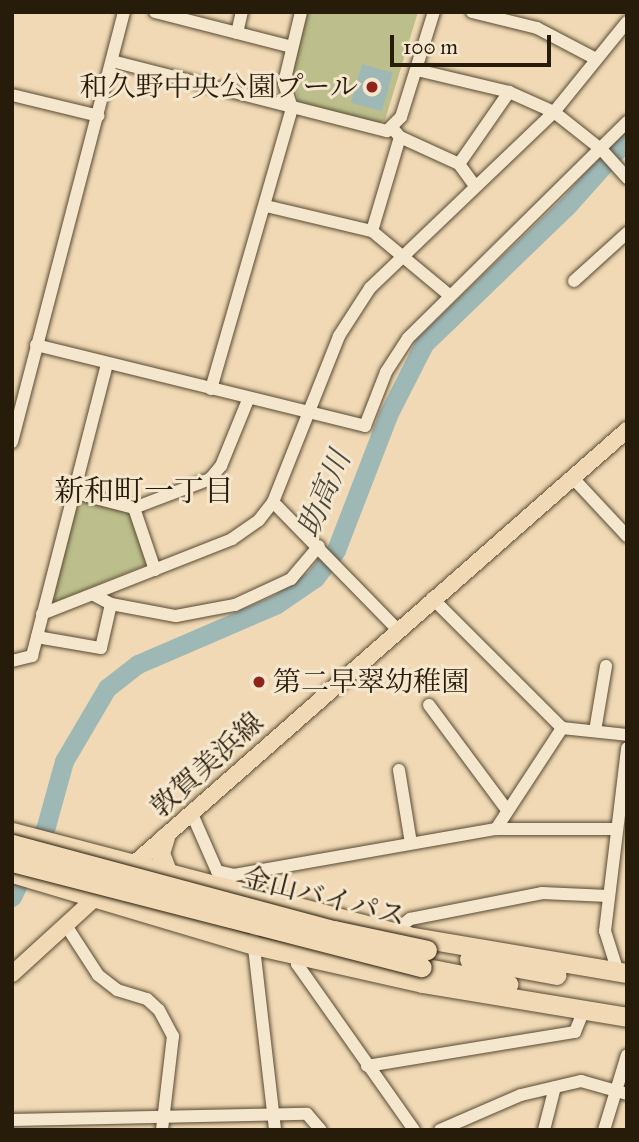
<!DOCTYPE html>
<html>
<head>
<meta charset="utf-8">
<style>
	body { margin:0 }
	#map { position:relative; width:639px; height:1142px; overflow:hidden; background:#f0d9b4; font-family:"IM FELL Great Primer","Noto Serif JP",serif }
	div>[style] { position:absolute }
	.green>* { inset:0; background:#bcbf8b }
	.water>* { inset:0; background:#9eb8b6; transform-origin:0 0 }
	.river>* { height:19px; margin:-9.5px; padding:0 9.5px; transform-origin:9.5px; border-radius:9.5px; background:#9eb8b6 }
	.roads { filter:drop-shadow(0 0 2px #594a34) drop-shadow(0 0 2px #594a34) }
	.minor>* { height:12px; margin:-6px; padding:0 6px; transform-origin:6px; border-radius:6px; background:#f5e6ce }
	.major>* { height:16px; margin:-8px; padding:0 8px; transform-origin:8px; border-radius:8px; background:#f0d9b4 }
	.highway>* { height:19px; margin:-9.5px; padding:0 9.5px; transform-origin:9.5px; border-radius:9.5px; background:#f0d9b4 }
	.bridges { filter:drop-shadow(0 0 2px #271b0a) drop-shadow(0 0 2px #271b0a) }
	.highway-bridge>* { height:19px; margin:-9.5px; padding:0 9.5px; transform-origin:9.5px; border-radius:9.5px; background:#f0d9b4 }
	.dots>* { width:19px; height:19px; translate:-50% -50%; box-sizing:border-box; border:4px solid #f5e6ce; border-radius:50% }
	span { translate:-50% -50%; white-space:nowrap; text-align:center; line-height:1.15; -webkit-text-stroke:6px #f5e6ce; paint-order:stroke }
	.poi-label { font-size:28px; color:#271b0a }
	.right { translate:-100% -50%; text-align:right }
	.left { translate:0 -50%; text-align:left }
	.street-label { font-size:28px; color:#271b0a }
	.neighbourhood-label { font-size:30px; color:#271b0a }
	.water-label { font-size:30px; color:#4b4a3e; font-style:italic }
	.frame { position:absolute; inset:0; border:14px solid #271b0a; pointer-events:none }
	.scale { position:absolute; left:390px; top:35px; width:161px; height:32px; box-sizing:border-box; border:4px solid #271b0a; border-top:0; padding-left:9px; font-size:21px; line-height:24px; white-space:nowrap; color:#271b0a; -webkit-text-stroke:5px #f5e6ce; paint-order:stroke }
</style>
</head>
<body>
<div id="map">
	<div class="green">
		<div style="clip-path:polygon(308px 12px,418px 12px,385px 120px,377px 124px,299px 104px,292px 72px)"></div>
		<div style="clip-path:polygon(82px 499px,130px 513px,148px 560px,146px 565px,55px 602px,51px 598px,75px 506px)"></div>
	</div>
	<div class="water">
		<div style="left:362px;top:64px;width:32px;height:40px;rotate:16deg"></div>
	</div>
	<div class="river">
		<div style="left:12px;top:897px;width:79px;rotate:-64.4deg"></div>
		<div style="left:46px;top:826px;width:67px;rotate:-74.5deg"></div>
		<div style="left:64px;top:761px;width:85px;rotate:-59.5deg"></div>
		<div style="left:107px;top:688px;width:39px;rotate:-38deg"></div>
		<div style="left:138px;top:664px;width:151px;rotate:-23.3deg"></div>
		<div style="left:277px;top:604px;width:46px;rotate:-34.4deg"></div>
		<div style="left:315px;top:578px;width:35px;rotate:-53deg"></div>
		<div style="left:336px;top:550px;width:145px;rotate:-68.9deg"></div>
		<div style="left:388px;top:415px;width:80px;rotate:-63.1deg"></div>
		<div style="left:424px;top:344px;width:200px;rotate:-44deg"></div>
		<div style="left:568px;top:205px;width:89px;rotate:-48.2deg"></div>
	</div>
	<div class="roads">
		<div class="minor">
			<div style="left:155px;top:12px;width:141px;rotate:14.3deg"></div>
			<div style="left:472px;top:12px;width:67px;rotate:13.8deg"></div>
			<div style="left:537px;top:28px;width:67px;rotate:27.7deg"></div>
			<div style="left:237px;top:33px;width:22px;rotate:-77deg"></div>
			<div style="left:112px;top:61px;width:284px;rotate:14.3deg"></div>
			<div style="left:387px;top:131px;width:20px;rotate:-45deg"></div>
			<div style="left:401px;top:117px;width:110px;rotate:-72.6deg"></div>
			<div style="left:417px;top:70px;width:95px;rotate:13.4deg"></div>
			<div style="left:509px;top:92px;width:49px;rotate:24deg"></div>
			<div style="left:554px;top:112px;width:61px;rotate:38.4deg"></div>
			<div style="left:602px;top:150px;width:38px;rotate:48deg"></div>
			<div style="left:12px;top:95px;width:89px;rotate:13.6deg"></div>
			<div style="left:393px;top:129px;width:11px;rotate:49deg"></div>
			<div style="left:400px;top:137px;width:65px;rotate:24.6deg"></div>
			<div style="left:459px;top:164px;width:27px;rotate:54deg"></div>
			<div style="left:459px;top:164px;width:88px;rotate:-55.2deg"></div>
			<div style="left:266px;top:206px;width:109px;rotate:13.3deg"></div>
			<div style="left:372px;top:231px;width:100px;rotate:39.7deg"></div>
			<div style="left:372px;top:231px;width:98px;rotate:-73.4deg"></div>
			<div style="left:574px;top:281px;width:72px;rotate:-42.2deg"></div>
			<div style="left:36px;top:345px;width:339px;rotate:13.8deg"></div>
			<div style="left:365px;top:426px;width:58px;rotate:-68.7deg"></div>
			<div style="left:386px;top:372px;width:40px;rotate:-57.1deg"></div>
			<div style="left:408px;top:338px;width:308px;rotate:-44.6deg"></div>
			<div style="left:211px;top:389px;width:292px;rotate:-73.9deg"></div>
			<div style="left:292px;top:108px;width:26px;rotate:-108deg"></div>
			<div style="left:284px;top:83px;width:73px;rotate:-76.5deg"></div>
			<div style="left:12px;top:442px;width:444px;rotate:-75.4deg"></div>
			<div style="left:572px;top:477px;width:81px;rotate:47deg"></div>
			<div style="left:72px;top:492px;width:64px;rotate:14.5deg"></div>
			<div style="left:273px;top:502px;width:177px;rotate:45.7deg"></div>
			<div style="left:155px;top:570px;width:65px;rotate:-108.7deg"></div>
			<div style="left:134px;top:508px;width:81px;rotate:-20.9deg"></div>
			<div style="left:210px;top:479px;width:17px;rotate:-50deg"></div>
			<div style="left:221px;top:466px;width:71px;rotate:-67.8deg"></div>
			<div style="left:94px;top:595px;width:19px;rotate:28deg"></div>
			<div style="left:111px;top:604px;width:66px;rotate:10.5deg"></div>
			<div style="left:176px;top:616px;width:60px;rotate:-10.6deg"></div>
			<div style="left:235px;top:605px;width:62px;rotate:-24.9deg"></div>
			<div style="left:291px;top:579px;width:43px;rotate:-49.7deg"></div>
			<div style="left:432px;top:598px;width:184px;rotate:45deg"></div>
			<div style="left:562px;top:728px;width:65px;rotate:6.1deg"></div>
			<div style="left:42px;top:614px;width:204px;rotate:-21.5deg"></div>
			<div style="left:232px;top:539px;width:33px;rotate:-35deg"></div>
			<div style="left:259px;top:520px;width:23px;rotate:-52deg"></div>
			<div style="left:273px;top:502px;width:179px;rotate:-68.3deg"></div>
			<div style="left:339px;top:336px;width:57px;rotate:-57.1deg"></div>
			<div style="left:370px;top:288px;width:255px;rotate:-43.7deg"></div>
			<div style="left:554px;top:112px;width:116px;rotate:-51deg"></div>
			<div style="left:37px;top:637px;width:65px;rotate:9.8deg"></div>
			<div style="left:101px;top:648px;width:45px;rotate:-77.2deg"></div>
			<div style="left:12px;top:661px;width:21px;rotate:-14deg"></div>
			<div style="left:32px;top:656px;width:301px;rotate:-75.6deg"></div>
			<div style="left:429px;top:705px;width:131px;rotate:53.4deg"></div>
			<div style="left:595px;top:731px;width:66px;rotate:-80.4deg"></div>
			<div style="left:399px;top:770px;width:74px;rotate:80.7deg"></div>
			<div style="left:192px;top:814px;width:62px;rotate:66.3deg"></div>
			<div style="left:217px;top:871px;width:17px;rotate:13deg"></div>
			<div style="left:234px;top:875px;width:266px;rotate:-10deg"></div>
			<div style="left:496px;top:829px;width:121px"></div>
			<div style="left:496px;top:829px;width:121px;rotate:-56.8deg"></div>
			<div style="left:67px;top:927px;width:57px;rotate:57.1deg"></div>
			<div style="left:98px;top:975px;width:24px;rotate:38deg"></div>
			<div style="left:117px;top:990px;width:31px;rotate:17deg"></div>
			<div style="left:147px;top:999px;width:16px;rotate:43deg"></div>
			<div style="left:159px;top:1010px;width:30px;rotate:62deg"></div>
			<div style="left:173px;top:1036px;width:95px;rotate:96.7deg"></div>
			<div style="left:394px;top:932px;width:21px;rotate:-39deg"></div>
			<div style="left:410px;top:919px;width:135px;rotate:-11.1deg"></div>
			<div style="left:542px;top:893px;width:66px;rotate:2.6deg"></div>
			<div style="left:253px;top:939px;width:192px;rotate:83.4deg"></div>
			<div style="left:299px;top:955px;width:9px;rotate:103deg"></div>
			<div style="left:297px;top:964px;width:203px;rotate:54.8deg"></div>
			<div style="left:618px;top:972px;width:43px;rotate:-107.6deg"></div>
			<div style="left:605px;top:931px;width:184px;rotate:-83.1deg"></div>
			<div style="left:367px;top:1066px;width:211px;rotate:-9.3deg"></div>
			<div style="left:575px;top:1032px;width:24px;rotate:-68deg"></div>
			<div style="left:12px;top:1120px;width:295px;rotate:-1.2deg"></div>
			<div style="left:307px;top:1114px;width:21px;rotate:49deg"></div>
			<div style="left:440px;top:1130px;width:88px;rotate:-23.4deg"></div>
			<div style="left:521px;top:1095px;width:62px;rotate:-13.1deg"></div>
			<div style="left:581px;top:1081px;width:48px;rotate:15.8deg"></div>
			<div style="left:544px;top:1130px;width:44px;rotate:-75.7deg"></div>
			<div style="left:604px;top:1130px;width:78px;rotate:-73deg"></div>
		</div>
		<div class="major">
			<div style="left:128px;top:869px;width:665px;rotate:-41.34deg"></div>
			<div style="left:12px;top:974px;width:123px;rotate:-42.4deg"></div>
		</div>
		<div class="highway">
			<div style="left:12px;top:832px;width:409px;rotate:14.7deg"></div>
			<div style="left:408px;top:936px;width:222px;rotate:9.6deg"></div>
			<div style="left:165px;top:837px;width:17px;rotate:107deg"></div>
			<div style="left:160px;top:853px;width:22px;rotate:69deg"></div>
			<div style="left:12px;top:873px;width:252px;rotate:16.6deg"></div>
			<div style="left:254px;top:945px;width:172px;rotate:12.7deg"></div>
			<div style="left:422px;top:983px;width:208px;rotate:9.4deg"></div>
			<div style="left:469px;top:959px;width:89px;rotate:10.3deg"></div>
			<div style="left:422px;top:967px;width:88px;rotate:11.2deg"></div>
		</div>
	</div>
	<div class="bridges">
		<div class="highway-bridge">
			<div style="left:12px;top:844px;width:333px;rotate:15deg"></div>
			<div style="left:334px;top:930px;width:95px;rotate:12.1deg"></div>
			<div style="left:12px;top:862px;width:423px;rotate:14.4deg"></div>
		</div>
	</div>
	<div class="dots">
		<div style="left:372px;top:87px;background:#8f2418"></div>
		<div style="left:259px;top:682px;background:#8f2418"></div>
	</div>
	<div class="poi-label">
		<span class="right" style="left:358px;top:87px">和久野中央公園プール</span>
		<span class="left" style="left:273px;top:682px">第二早翠幼稚園</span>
	</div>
	<div class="street-label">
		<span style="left:207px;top:765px;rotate:-42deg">敦賀美浜線</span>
		<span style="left:324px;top:897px;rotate:14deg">金山バイパス</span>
	</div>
	<div class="neighbourhood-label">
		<span style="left:144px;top:491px">新和町一丁目</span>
	</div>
	<div class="water-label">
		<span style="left:324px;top:494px;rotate:-67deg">助高川</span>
	</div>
	<div class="frame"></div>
	<div class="scale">100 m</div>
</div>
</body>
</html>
